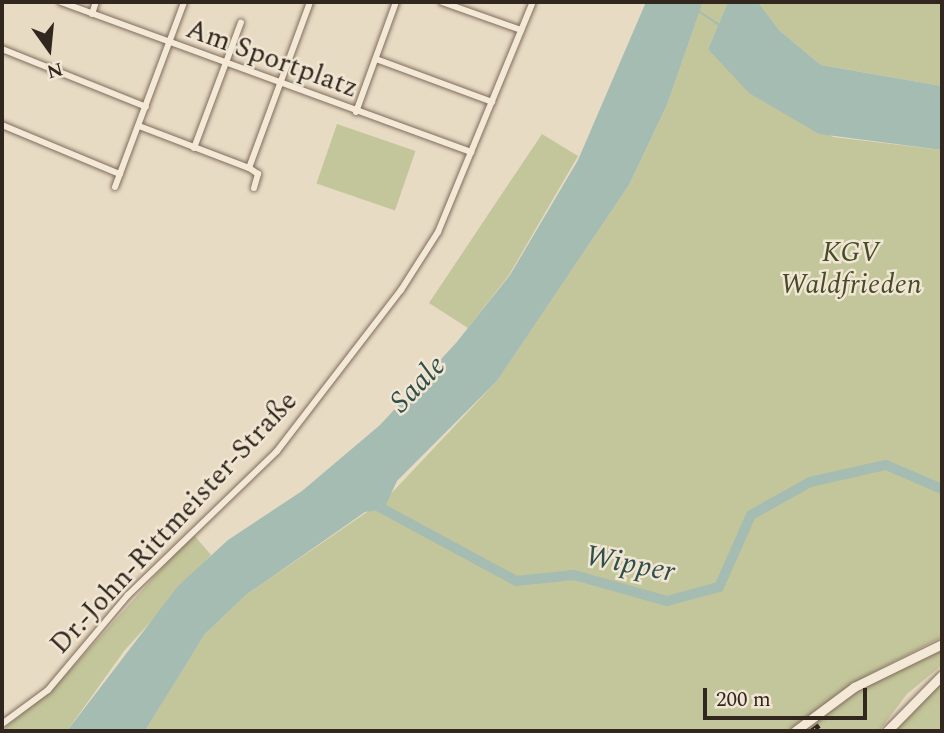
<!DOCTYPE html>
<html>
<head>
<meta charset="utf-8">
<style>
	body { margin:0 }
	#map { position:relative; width:944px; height:733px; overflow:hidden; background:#e8dbc4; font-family:Spectral,serif }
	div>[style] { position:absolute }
	.green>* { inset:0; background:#c3c59a; transform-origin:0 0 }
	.water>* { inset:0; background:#a5bcb3 }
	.stream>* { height:2px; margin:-1px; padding:0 1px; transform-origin:1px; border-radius:1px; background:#a5bcb3 }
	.river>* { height:10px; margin:-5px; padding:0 5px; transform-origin:5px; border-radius:5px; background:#a5bcb3 }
	.roads { filter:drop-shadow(0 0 2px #806d5d) drop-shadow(0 0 2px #806d5d) }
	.street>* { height:6px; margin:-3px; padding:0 3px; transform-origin:3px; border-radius:3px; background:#f4e9d6 }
	.secondary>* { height:9px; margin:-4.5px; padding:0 4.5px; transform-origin:4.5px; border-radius:4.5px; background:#f4e9d6 }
	.rail>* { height:4.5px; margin-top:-2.25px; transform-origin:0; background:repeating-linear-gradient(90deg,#f0e6d3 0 5px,#32271f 0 10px); box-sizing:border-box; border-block:2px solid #32271f }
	span { translate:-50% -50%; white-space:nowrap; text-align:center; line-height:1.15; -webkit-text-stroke:5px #f0e6d3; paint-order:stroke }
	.street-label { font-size:28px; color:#32271f }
	.park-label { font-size:28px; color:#464c28; font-style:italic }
	.water-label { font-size:30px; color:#30504c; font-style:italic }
	.frame { position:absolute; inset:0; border:4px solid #32271f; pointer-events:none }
	.north { position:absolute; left:14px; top:14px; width:70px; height:70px; -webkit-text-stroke:5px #f0e6d3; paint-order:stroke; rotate:165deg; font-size:19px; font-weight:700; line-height:28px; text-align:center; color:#32271f }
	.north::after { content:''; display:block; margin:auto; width:24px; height:32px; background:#32271f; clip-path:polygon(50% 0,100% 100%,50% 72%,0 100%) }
	.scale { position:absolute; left:703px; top:688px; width:164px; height:32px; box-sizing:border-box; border:4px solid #32271f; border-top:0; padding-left:9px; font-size:21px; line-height:24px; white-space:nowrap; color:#32271f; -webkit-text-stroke:5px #f0e6d3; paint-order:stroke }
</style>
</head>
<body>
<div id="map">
	<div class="green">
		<div style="clip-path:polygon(703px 2px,728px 2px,708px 49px,833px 137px,942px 150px,942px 637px,870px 674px,791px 731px,145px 731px,205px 634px,246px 595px,386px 499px,497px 381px,629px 185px,667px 105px)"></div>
		<div style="clip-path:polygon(758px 2px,942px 2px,942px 86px,821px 65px,779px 30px)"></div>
		<div style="left:337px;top:124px;width:83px;height:63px;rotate:19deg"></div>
		<div style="clip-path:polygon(542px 134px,578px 156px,509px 275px,468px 328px,429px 303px)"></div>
		<div style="clip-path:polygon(193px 534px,211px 555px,124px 651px,67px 731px,2px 731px,61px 680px)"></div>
		<div style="clip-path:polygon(942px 649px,942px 665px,907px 694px,879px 731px,800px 731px,850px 695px)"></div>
		<div style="clip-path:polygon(942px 680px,942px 731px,894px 730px)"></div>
	</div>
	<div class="water">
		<div style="clip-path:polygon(646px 2px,703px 2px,667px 105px,629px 185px,497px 381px,397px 481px,384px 509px,365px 512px,246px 595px,205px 634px,145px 731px,67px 731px,178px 586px,228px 540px,302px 491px,380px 425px,456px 343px,510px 275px,578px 160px)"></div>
		<div style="clip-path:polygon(728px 2px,758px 2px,779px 30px,821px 65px,942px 86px,942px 150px,819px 134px,749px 93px,708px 49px)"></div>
	</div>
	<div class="stream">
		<div style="left:700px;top:12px;width:23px;rotate:34deg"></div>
	</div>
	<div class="river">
		<div style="left:372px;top:503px;width:164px;rotate:28.4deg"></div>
		<div style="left:516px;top:581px;width:58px;rotate:-5.9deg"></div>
		<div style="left:574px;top:575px;width:97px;rotate:15.6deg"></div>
		<div style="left:667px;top:601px;width:54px;rotate:-15.1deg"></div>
		<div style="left:719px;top:587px;width:79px;rotate:-66deg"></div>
		<div style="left:751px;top:515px;width:68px;rotate:-29.2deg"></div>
		<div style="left:810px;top:482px;width:78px;rotate:-12.6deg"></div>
		<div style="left:886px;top:465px;width:61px;rotate:23.2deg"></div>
	</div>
	<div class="roads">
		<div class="street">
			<div style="left:61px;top:2px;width:437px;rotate:20.1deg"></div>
			<div style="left:442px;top:2px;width:84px;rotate:19.5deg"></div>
			<div style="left:92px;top:14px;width:13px;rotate:-72deg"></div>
			<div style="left:2px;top:49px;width:155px;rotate:21.9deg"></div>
			<div style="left:376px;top:59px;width:124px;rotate:20.3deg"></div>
			<div style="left:356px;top:112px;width:117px;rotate:-70deg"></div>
			<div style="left:2px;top:125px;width:128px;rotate:22.6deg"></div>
			<div style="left:139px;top:126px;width:118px;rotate:20.9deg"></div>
			<div style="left:194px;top:148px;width:134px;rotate:-69.5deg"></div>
			<div style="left:115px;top:187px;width:197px;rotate:-69.5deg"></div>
			<div style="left:254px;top:188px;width:15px;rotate:-74deg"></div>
			<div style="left:258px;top:174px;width:11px;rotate:-146deg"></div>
			<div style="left:249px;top:168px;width:177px;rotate:-69.8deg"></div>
			<div style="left:2px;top:724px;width:57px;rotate:-36.5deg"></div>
			<div style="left:48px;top:690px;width:124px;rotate:-49.9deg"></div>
			<div style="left:128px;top:595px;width:207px;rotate:-44deg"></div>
			<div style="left:277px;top:451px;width:203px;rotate:-52.4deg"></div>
			<div style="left:401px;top:290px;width:69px;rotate:-57.5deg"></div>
			<div style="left:438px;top:232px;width:249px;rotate:-67.6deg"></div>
		</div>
		<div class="secondary">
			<div style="left:795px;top:731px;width:74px;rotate:-36.7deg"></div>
			<div style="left:854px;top:687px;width:98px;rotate:-26deg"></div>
			<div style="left:887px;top:731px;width:78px;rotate:-45.5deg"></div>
		</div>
	</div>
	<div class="rail">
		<div style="left:811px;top:731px;width:10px;rotate:-37deg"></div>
	</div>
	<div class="street-label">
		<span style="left:272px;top:59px;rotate:20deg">Am Sportplatz</span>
		<span style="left:174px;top:523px;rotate:-47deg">Dr.-John-Rittmeister-Straße</span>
	</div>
	<div class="park-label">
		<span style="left:851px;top:269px">KGV<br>Waldfrieden</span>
	</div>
	<div class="water-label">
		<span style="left:418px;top:384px;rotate:-46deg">Saale</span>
		<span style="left:630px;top:564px;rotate:11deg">Wipper</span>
	</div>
	<div class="frame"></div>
	<div class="north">N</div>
	<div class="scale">200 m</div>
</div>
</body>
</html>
